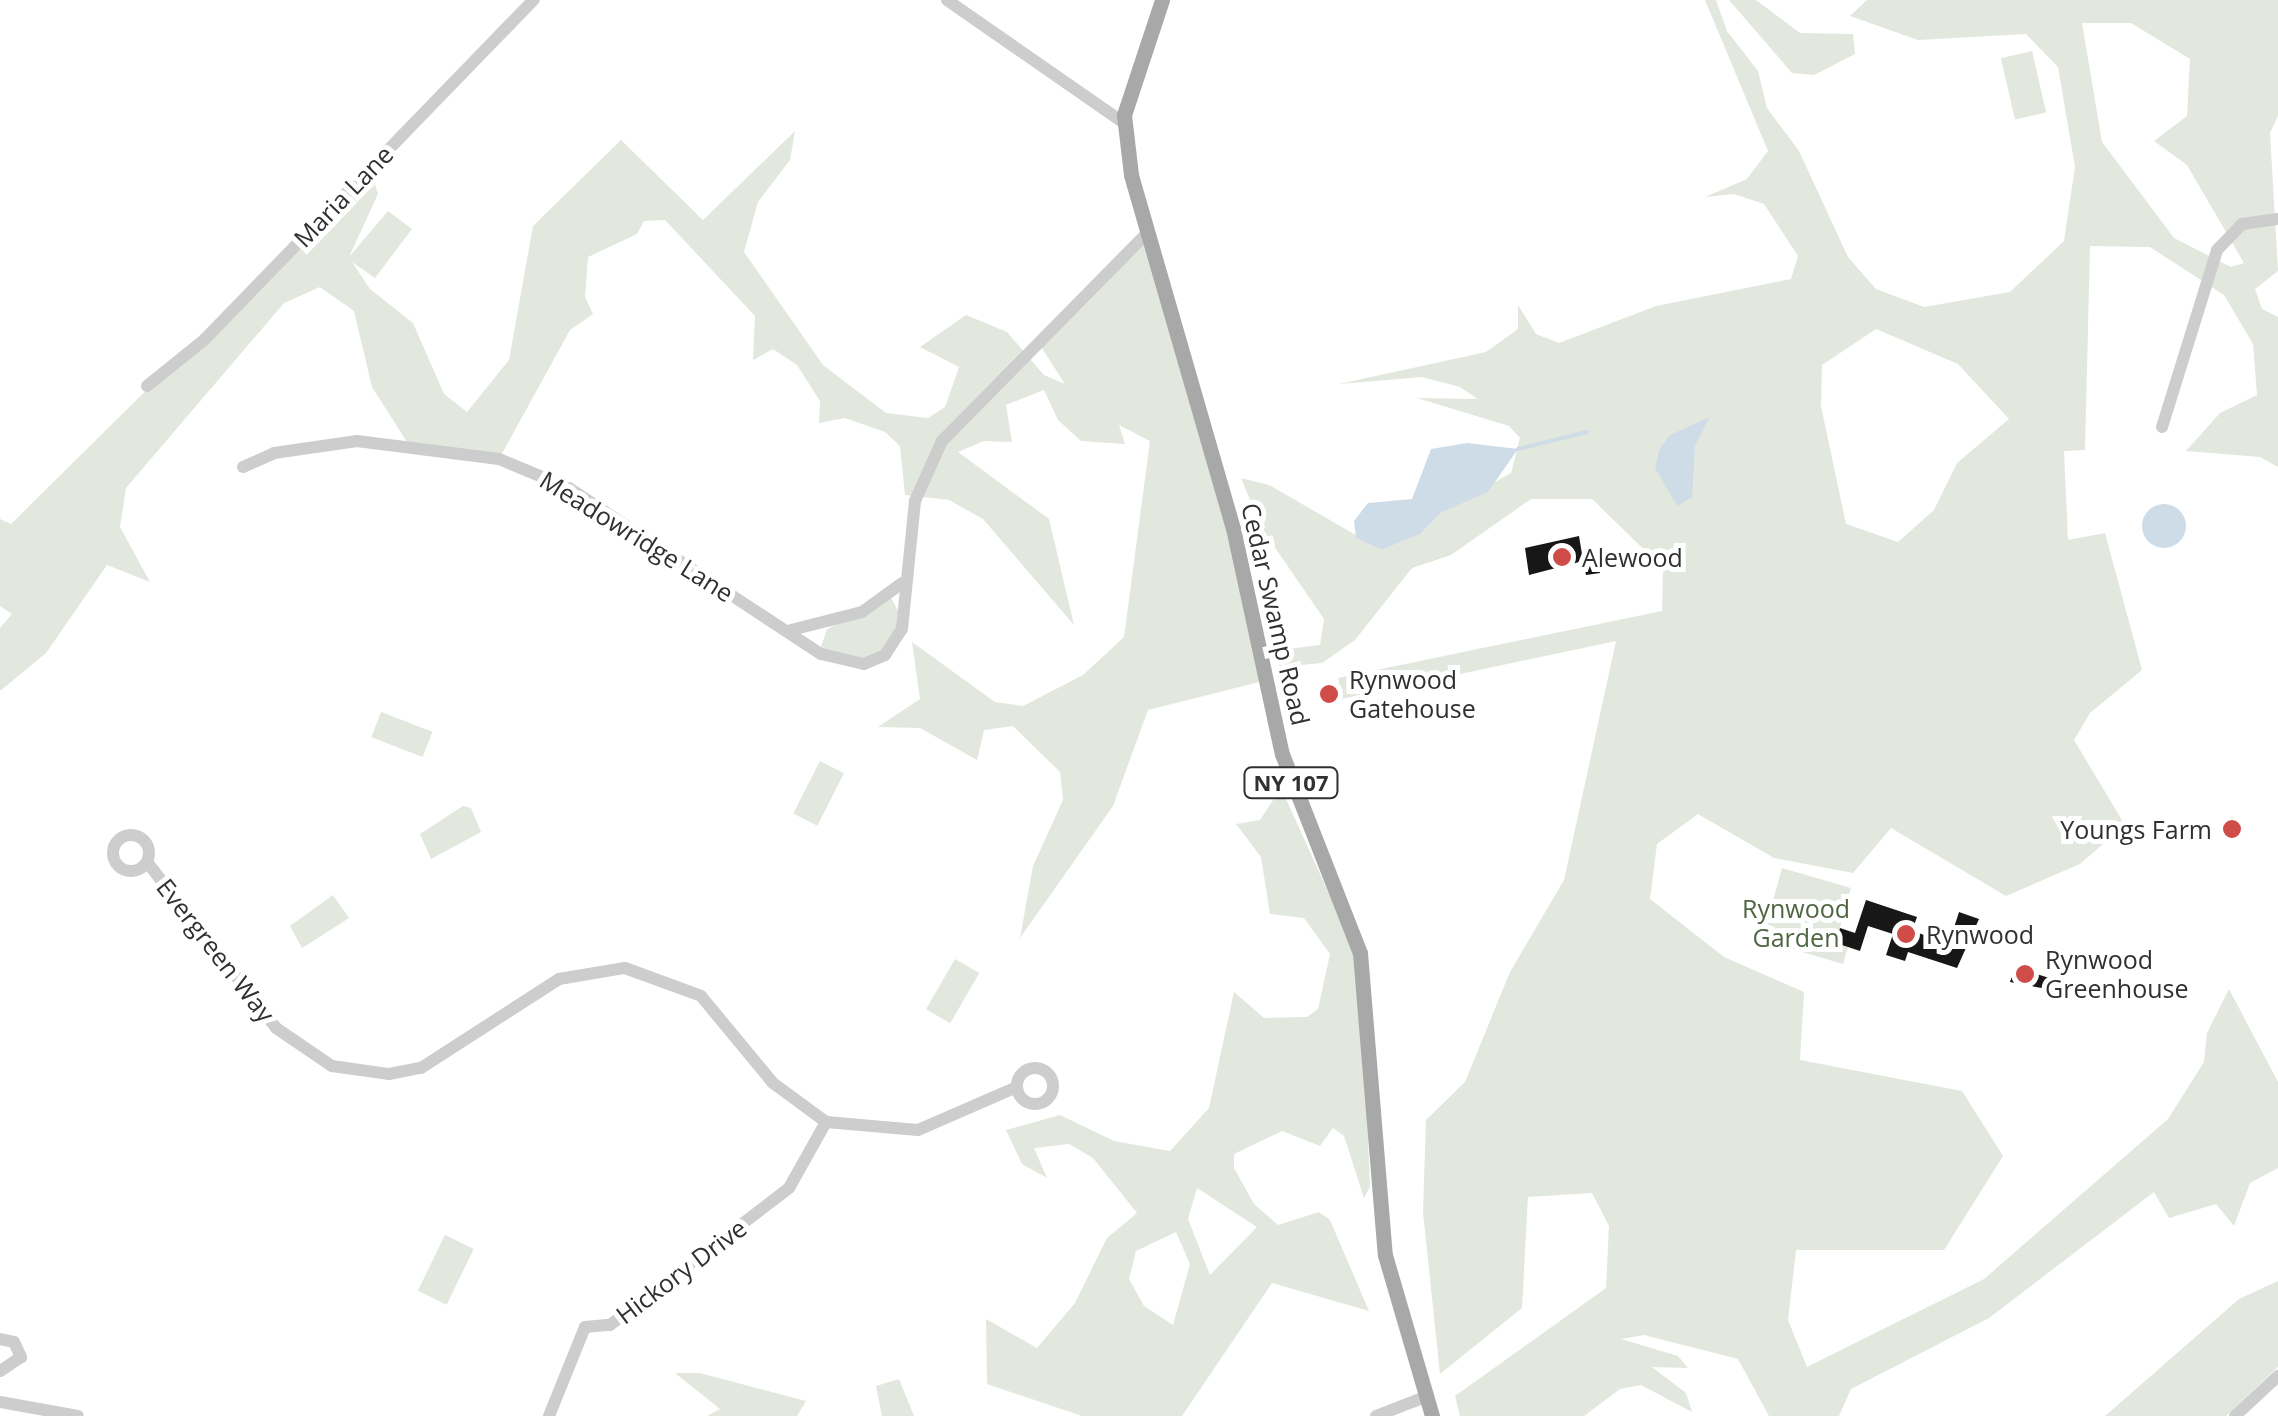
<!DOCTYPE html>
<html>
<head>
<meta charset="utf-8">
<style>
	body { margin:0 }
	#map { position:relative; width:2278px; height:1416px; overflow:hidden; background:#fff; font-family:"Open Sans",sans-serif }
	div>[style] { position:absolute }
	.green>* { inset:0; background:#e2e8dd; transform-origin:0 0 }
	.water>* { inset:0; background:#cedce8 }
	.round { border-radius:50% }
	.stream>* { height:4px; margin:-2px; padding:0 2px; transform-origin:2px; border-radius:2px; background:#cedce8 }
	.building>* { inset:0; background:#171717 }
	.minor>* { height:12px; margin:-6px; padding:0 6px; transform-origin:6px; border-radius:6px; background:#cdcdcd }
	.minor>.ring { margin:-6px; padding:0; box-sizing:content-box; background:none; border:12px solid #cdcdcd; border-radius:50% }
	.major>* { height:15px; margin:-7.5px; padding:0 7.5px; transform-origin:7.5px; border-radius:7.5px; background:#a8a8a8 }
	.dots>* { width:28px; height:28px; translate:-50% -50%; box-sizing:border-box; border:5px solid #fff; border-radius:50% }
	span { translate:-50% -50%; white-space:nowrap; text-align:center; line-height:1.15; -webkit-text-stroke:10px #fff; paint-order:stroke }
	.shield-label span { padding:2px 8px; background:#fff; border:2px solid; border-radius:8px; -webkit-text-stroke-width:0 }
	.shield-label { font-size:22px; color:#303030; font-weight:700 }
	.street-label { font-size:25px; color:#303030 }
	.poi-label { font-size:25px; color:#303030 }
	.left { translate:0 -50%; text-align:left }
	.right { translate:-100% -50%; text-align:right }
	.park-label { font-size:25px; color:#506642 }
</style>
</head>
<body>
<div id="map">
	<div class="green">
		<div style="clip-path:polygon(evenodd,1705px 0,1716px 0,1727px 31px,1758px 71px,1767px 108px,1799px 151px,1848px 257px,1876px 289px,1924px 307px,2010px 292px,2064px 241px,2075px 167px,2058px 67px,2026px 34px,1918px 40px,1850px 16px,1867px 0,2278px 0,2278px 116px,2270px 133px,2278px 271px,2255px 289px,2262px 309px,2278px 317px,2278px 467px,2260px 457px,2186px 451px,2220px 413px,2257px 395px,2253px 344px,2224px 295px,2150px 247px,2090px 246px,2085px 450px,2064px 451px,2068px 540px,2105px 533px,2142px 670px,2090px 713px,2074px 740px,2125px 825px,2080px 864px,2006px 896px,1891px 828px,1853px 873px,1774px 858px,1698px 814px,1657px 844px,1650px 899px,1724px 957px,1804px 992px,1800px 1060px,1962px 1091px,2003px 1156px,1944px 1250px,1796px 1250px,1788px 1320px,1807px 1367px,1984px 1279px,2168px 1119px,2204px 1062px,2207px 1033px,2229px 989px,2278px 1082px,2278px 1168px,2250px 1183px,2234px 1226px,2216px 1204px,2169px 1218px,2154px 1192px,1989px 1318px,1851px 1389px,1839px 1416px,1769px 1416px,1738px 1359px,1644px 1335px,1621px 1339px,1678px 1356px,1688px 1368px,1652px 1367px,1686px 1393px,1692px 1412px,1641px 1385px,1620px 1389px,1584px 1416px,1460px 1416px,1455px 1396px,1606px 1288px,1609px 1226px,1592px 1193px,1528px 1197px,1522px 1308px,1440px 1374px,1423px 1212px,1426px 1120px,1465px 1082px,1510px 972px,1564px 880px,1616px 641px,1342px 699px,1338px 678px,1662px 611px,1663px 568px,1592px 499px,1531px 499px,1451px 555px,1412px 568px,1355px 640px,1322px 663px,1279px 667px,1264px 610px,1283px 617px,1288px 649px,1320px 645px,1324px 619px,1261px 527px,1241px 478px,1269px 485px,1382px 550px,1420px 534px,1442px 512px,1511px 473px,1520px 438px,1509px 426px,1417px 398px,1478px 399px,1460px 387px,1422px 377px,1339px 384px,1486px 352px,1518px 329px,1518px 305px,1536px 334px,1559px 343px,1656px 306px,1791px 279px,1798px 256px,1764px 204px,1734px 194px,1705px 197px,1747px 179px,1768px 151px,1705px 0,2082px 23px,2131px 23px,2190px 59px,2187px 116px,2154px 141px,2187px 165px,2244px 263px,2231px 267px,2174px 238px,2102px 142px,2082px 23px,1705px 0,1876px 329px,1958px 364px,2009px 419px,1957px 463px,1934px 510px,1898px 542px,1846px 524px,1821px 406px,1822px 365px,1876px 329px)"></div>
		<div style="clip-path:polygon(1729px 0,1756px 0,1800px 33px,1853px 34px,1855px 54px,1814px 75px,1792px 73px)"></div>
		<div style="left:2032px;top:51px;width:63px;height:32px;rotate:77deg"></div>
		<div style="clip-path:polygon(795px 131px,790px 160px,758px 202px,744px 252px,823px 365px,886px 413px,928px 418px,945px 407px,959px 367px,920px 347px,966px 315px,1007px 332px,1044px 375px,1065px 384px,1038px 342px,1147px 233px,1267px 680px,1148px 710px,1113px 806px,1020px 938px,1033px 866px,1063px 800px,1060px 772px,1013px 726px,984px 730px,977px 760px,920px 728px,878px 727px,920px 699px,912px 642px,995px 702px,1023px 706px,1083px 675px,1124px 637px,1150px 441px,1119px 425px,1125px 444px,1081px 441px,1058px 420px,1044px 390px,1006px 405px,1012px 442px,984px 441px,958px 452px,1049px 519px,1074px 625px,983px 519px,949px 500px,905px 495px,900px 446px,885px 432px,845px 418px,819px 423px,820px 401px,797px 365px,773px 349px,753px 360px,755px 316px,665px 220px,644px 221px,637px 234px,588px 257px,585px 297px,593px 314px,570px 330px,499px 459px,407px 442px,372px 387px,354px 311px,320px 287px,284px 303px,126px 488px,120px 527px,150px 582px,107px 565px,46px 653px,0 691px,0 628px,12px 614px,0 606px,0 519px,11px 524px,370px 169px,378px 194px,349px 257px,388px 211px,412px 229px,375px 278px,352px 262px,370px 289px,413px 323px,444px 394px,467px 412px,509px 360px,533px 226px,621px 140px,703px 220px)"></div>
		<div style="clip-path:polygon(891px 598px,901px 616px,891px 643px,870px 659px,842px 660px,821px 647px,827px 629px)"></div>
		<div style="left:381px;top:712px;width:55px;height:27px;rotate:21deg"></div>
		<div style="left:820px;top:761px;width:27px;height:59px;rotate:27deg"></div>
		<div style="clip-path:polygon(evenodd,1281px 788px,1351px 942px,1362px 997px,1370px 1187px,1364px 1198px,1344px 1136px,1333px 1128px,1320px 1146px,1282px 1131px,1234px 1154px,1234px 1168px,1254px 1204px,1278px 1225px,1319px 1212px,1330px 1220px,1369px 1311px,1272px 1283px,1182px 1416px,1082px 1416px,987px 1384px,986px 1319px,1037px 1348px,1075px 1303px,1107px 1238px,1137px 1213px,1093px 1158px,1069px 1144px,1034px 1148px,1047px 1178px,1022px 1164px,1006px 1130px,1060px 1115px,1114px 1141px,1170px 1151px,1209px 1108px,1234px 992px,1264px 1018px,1307px 1017px,1318px 1009px,1330px 954px,1304px 918px,1270px 914px,1261px 857px,1236px 824px,1260px 820px,1281px 788px,1197px 1188px,1257px 1227px,1210px 1275px,1188px 1219px,1197px 1188px,1281px 788px,1176px 1232px,1190px 1264px,1173px 1325px,1144px 1306px,1129px 1279px,1136px 1251px,1176px 1232px)"></div>
		<div style="clip-path:polygon(463px 806px,471px 808px,481px 832px,431px 859px,420px 834px)"></div>
		<div style="clip-path:polygon(1782px 868px,1851px 888px,1836px 942px,1848px 947px,1843px 964px,1762px 940px)"></div>
		<div style="clip-path:polygon(333px 895px,349px 918px,302px 948px,290px 926px)"></div>
		<div style="left:955px;top:959px;width:28px;height:58px;rotate:30deg"></div>
		<div style="left:445px;top:1235px;width:32px;height:62px;rotate:26deg"></div>
		<div style="clip-path:polygon(2278px 1281px,2278px 1367px,2226px 1416px,2105px 1416px,2239px 1299px)"></div>
		<div style="clip-path:polygon(675px 1373px,700px 1373px,806px 1401px,797px 1416px,707px 1416px,720px 1409px)"></div>
		<div style="clip-path:polygon(899px 1379px,914px 1416px,882px 1416px,876px 1386px)"></div>
	</div>
	<div class="water">
		<div style="clip-path:polygon(1710px 417px,1695px 446px,1692px 497px,1677px 506px,1655px 468px,1660px 448px,1670px 435px)"></div>
		<div style="clip-path:polygon(1467px 443px,1518px 449px,1488px 492px,1442px 512px,1420px 534px,1382px 550px,1356px 538px,1354px 521px,1368px 503px,1412px 499px,1431px 449px)"></div>
		<div class="round" style="left:2142px;top:504px;width:44px;height:44px"></div>
	</div>
	<div class="stream">
		<div style="left:1518px;top:449px;width:71px;rotate:-13.8deg"></div>
	</div>
	<div class="building">
		<div style="clip-path:polygon(1579px 536px,1582px 554px,1596px 552px,1600px 573px,1586px 575px,1583px 561px,1529px 575px,1525px 548px)"></div>
		<div style="clip-path:polygon(1866px 900px,1917px 917px,1912px 931px,1949px 943px,1959px 912px,1979px 919px,1957px 968px,1908px 952px,1905px 961px,1886px 955px,1893px 934px,1868px 926px,1860px 951px,1836px 943px,1840px 928px,1855px 933px)"></div>
		<div style="clip-path:polygon(2015px 967px,2071px 985px,2068px 993px,2010px 982px)"></div>
	</div>
	<div class="minor">
		<div style="left:947px;top:0;width:216px;rotate:34.8deg"></div>
		<div style="left:147px;top:386px;width:73px;rotate:-38.9deg"></div>
		<div style="left:204px;top:340px;width:474px;rotate:-45.9deg"></div>
		<div style="left:2162px;top:427px;width:185px;rotate:-72.7deg"></div>
		<div style="left:2217px;top:250px;width:36px;rotate:-46deg"></div>
		<div style="left:2242px;top:224px;width:36px;rotate:-8deg"></div>
		<div style="left:243px;top:467px;width:34px;rotate:-24deg"></div>
		<div style="left:274px;top:453px;width:84px;rotate:-8.2deg"></div>
		<div style="left:357px;top:441px;width:143px;rotate:7.2deg"></div>
		<div style="left:499px;top:459px;width:76px;rotate:22.5deg"></div>
		<div style="left:569px;top:488px;width:302px;rotate:33.4deg"></div>
		<div style="left:821px;top:654px;width:44px;rotate:13.1deg"></div>
		<div style="left:864px;top:664px;width:23px;rotate:-23deg"></div>
		<div style="left:885px;top:655px;width:31px;rotate:-57deg"></div>
		<div style="left:902px;top:629px;width:129px;rotate:-84.2deg"></div>
		<div style="left:915px;top:501px;width:66px;rotate:-65.8deg"></div>
		<div style="left:942px;top:441px;width:292px;rotate:-45.4deg"></div>
		<div style="left:791px;top:630px;width:73px;rotate:-14.2deg"></div>
		<div style="left:862px;top:612px;width:49px;rotate:-35.9deg"></div>
		<div class="ring" style="left:113px;top:835px;width:24px;height:24px"></div>
		<div style="left:147px;top:862px;width:210px;rotate:52.1deg"></div>
		<div style="left:276px;top:1028px;width:68px;rotate:34.2deg"></div>
		<div style="left:332px;top:1066px;width:58px;rotate:8deg"></div>
		<div style="left:389px;top:1074px;width:33px;rotate:-11deg"></div>
		<div style="left:421px;top:1068px;width:164px;rotate:-32.8deg"></div>
		<div style="left:559px;top:979px;width:67px;rotate:-9.5deg"></div>
		<div style="left:625px;top:968px;width:81px;rotate:20.2deg"></div>
		<div style="left:701px;top:996px;width:113px;rotate:50.4deg"></div>
		<div style="left:773px;top:1083px;width:66px;rotate:36.3deg"></div>
		<div style="left:826px;top:1122px;width:92px;rotate:5deg"></div>
		<div style="left:918px;top:1130px;width:108px;rotate:-23.5deg"></div>
		<div class="ring" style="left:1017px;top:1068px;width:24px;height:24px"></div>
		<div style="left:0;top:1339px;width:14px;rotate:12deg"></div>
		<div style="left:14px;top:1342px;width:17px;rotate:65deg"></div>
		<div style="left:21px;top:1357px;width:25px;rotate:146deg"></div>
		<div style="left:0;top:1402px;width:79px;rotate:10.2deg"></div>
		<div style="left:549px;top:1416px;width:96px;rotate:-68deg"></div>
		<div style="left:585px;top:1327px;width:25px;rotate:-5deg"></div>
		<div style="left:610px;top:1325px;width:225px;rotate:-37.4deg"></div>
		<div style="left:789px;top:1188px;width:76px;rotate:-60.7deg"></div>
		<div style="left:1376px;top:1416px;width:53px;rotate:-21.2deg"></div>
		<div style="left:2235px;top:1416px;width:59px;rotate:-42.9deg"></div>
	</div>
	<div class="major">
		<div style="left:1162px;top:0;width:121px;rotate:108.3deg"></div>
		<div style="left:1124px;top:115px;width:60px;rotate:83.3deg"></div>
		<div style="left:1131px;top:175px;width:367px;rotate:73.9deg"></div>
		<div style="left:1233px;top:528px;width:231px;rotate:77.8deg"></div>
		<div style="left:1282px;top:754px;width:214px;rotate:68.6deg"></div>
		<div style="left:1360px;top:953px;width:303px;rotate:85.3deg"></div>
		<div style="left:1385px;top:1255px;width:168px;rotate:73.7deg"></div>
	</div>
	<div class="dots">
		<div style="left:1562px;top:557px;background:#cf4c49"></div>
		<div style="left:1329px;top:694px;background:#cf4c49"></div>
		<div style="left:2232px;top:829px;background:#cf4c49"></div>
		<div style="left:1906px;top:934px;background:#cf4c49"></div>
		<div style="left:2025px;top:974px;background:#cf4c49"></div>
	</div>
	<div class="shield-label">
		<span style="left:1291px;top:783px">NY 107</span>
	</div>
	<div class="street-label">
		<span style="left:343px;top:196px;rotate:-46deg">Maria Lane</span>
		<span style="left:637px;top:536px;rotate:32deg">Meadowridge Lane</span>
		<span style="left:1276px;top:614px;rotate:77deg">Cedar Swamp Road</span>
		<span style="left:216px;top:950px;rotate:52deg">Evergreen Way</span>
		<span style="left:681px;top:1271px;rotate:-37deg">Hickory Drive</span>
	</div>
	<div class="poi-label">
		<span class="left" style="left:1582px;top:557px">Alewood</span>
		<span class="left" style="left:1349px;top:694px">Rynwood<br>Gatehouse</span>
		<span class="right" style="left:2212px;top:829px">Youngs Farm</span>
		<span class="left" style="left:1926px;top:934px">Rynwood</span>
		<span class="left" style="left:2045px;top:974px">Rynwood<br>Greenhouse</span>
	</div>
	<div class="park-label">
		<span style="left:1796px;top:923px">Rynwood<br>Garden</span>
	</div>
</div>
</body>
</html>
